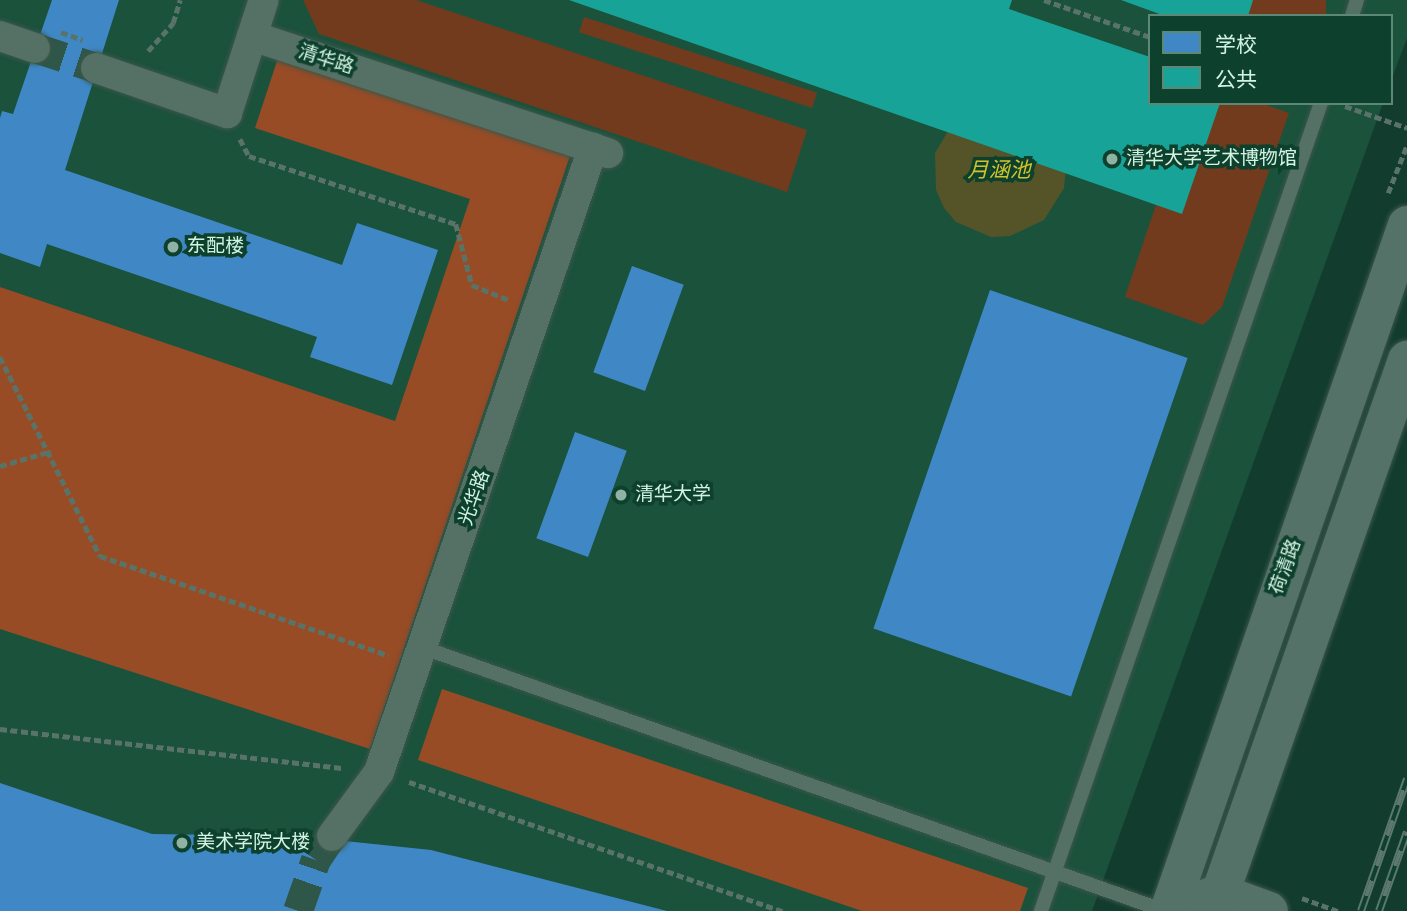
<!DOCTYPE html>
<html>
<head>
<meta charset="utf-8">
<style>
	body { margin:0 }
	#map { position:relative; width:1407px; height:911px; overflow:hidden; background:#123c2e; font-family:"Alegreya Sans","Noto Sans SC",sans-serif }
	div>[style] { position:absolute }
	.built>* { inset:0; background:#1b523c }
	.green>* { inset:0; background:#723b1e; transform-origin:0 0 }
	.forest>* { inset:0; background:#974c26 }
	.water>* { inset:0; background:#545428 }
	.schools>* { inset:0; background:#3f88c5; transform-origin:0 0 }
	.public>* { inset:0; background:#17a398 }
	.street-tunnel>* { height:30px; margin-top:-15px; transform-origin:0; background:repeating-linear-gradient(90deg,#2f5749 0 30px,transparent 0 45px) }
	.path>* { height:4.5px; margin-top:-2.25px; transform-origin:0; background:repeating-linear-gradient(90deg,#597369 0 7px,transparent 0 10.5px) }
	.roads { filter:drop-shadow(0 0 2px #3b564b) drop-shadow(0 0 2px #3b564b) }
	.lane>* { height:14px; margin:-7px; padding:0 7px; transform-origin:7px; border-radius:7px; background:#557165 }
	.street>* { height:30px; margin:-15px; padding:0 15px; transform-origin:15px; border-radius:15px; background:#557165 }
	.secondary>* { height:38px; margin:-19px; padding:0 19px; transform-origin:19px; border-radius:19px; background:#557269 }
	.rail>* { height:8px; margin-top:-4px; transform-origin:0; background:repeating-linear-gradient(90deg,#0d412d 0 16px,#5d786e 0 32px); box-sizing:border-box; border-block:2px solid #5d786e }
	.dots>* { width:19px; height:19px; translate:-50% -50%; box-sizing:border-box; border:4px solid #0d412d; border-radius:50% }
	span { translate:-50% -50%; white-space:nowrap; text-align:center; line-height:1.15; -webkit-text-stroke:7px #0d412d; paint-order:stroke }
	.street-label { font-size:19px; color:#d3f3e2 }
	.poi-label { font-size:19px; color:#d3f3e2 }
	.left { translate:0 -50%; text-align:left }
	.water-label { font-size:21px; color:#d2c22c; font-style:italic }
	.legend { position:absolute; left:1148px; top:14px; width:245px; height:91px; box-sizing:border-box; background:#0d412d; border:2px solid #5c8875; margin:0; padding:9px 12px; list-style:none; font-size:21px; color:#d3f3e2 }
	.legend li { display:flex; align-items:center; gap:14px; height:35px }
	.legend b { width:35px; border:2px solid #5c8875 }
</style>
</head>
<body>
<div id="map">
	<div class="built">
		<div style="clip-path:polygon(0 0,1407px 0,1407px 38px,1391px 81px,1391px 16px,1150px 16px,1150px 103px,1383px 103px,1092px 911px,0 911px)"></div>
	</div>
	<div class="green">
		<div style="clip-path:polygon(303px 0,416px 0,807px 130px,787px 192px,319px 34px)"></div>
		<div style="left:1228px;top:0;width:98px;height:17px"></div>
		<div style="left:584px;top:17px;width:245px;height:16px;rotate:18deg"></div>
		<div style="clip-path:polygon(1190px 103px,1261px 103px,1289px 113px,1222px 307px,1203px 325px,1125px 297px)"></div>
	</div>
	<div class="forest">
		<div style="clip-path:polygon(278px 58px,570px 156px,370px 749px,0 629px,0 287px,395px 421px,470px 199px,255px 128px)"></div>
		<div style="clip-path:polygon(442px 689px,1028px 888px,1020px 911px,862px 911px,418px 760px)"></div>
	</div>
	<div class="water">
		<div style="clip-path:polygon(954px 121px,1066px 169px,1064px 188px,1044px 220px,1010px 236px,991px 237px,956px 222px,944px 208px,936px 190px,935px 153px)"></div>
	</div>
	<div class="schools">
		<div style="clip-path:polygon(52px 0,119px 0,65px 170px,342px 265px,357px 223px,438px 250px,392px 385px,310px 357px,317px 337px,47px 244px,40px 267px,0 253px,0 118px,2px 111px,13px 114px)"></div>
		<div style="left:632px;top:266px;width:55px;height:113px;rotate:20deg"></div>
		<div style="left:990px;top:290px;width:209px;height:358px;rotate:19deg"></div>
		<div style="left:575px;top:432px;width:55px;height:113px;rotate:20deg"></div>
		<div style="clip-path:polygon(0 783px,152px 834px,297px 836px,431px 850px,667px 911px,0 911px)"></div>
	</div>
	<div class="public">
		<div style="clip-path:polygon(569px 0,1012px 0,1009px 9px,1150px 57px,1150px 103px,1220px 103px,1182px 214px)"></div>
		<div style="clip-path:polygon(1121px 0,1253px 0,1248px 16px,1165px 16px)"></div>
	</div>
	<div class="street-tunnel">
		<div style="left:35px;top:48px;width:64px;rotate:18.2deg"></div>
		<div style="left:298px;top:911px;width:54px;rotate:-70.6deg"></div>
		<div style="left:316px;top:860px;width:29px;rotate:-56deg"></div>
	</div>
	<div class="path">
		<div style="left:1044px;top:0;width:112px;rotate:19.2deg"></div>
		<div style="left:61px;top:32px;width:23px;rotate:20deg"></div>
		<div style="left:148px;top:51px;width:38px;rotate:-48deg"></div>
		<div style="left:173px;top:23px;width:24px;rotate:-73deg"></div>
		<div style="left:1345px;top:106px;width:66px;rotate:19.5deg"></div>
		<div style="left:240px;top:139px;width:19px;rotate:62deg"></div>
		<div style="left:249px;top:156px;width:218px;rotate:18.2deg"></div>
		<div style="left:456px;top:224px;width:63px;rotate:75.3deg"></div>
		<div style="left:472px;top:285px;width:40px;rotate:22deg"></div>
		<div style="left:1388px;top:193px;width:52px;rotate:-68.4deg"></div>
		<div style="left:0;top:357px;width:223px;rotate:63.3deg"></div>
		<div style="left:100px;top:556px;width:305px;rotate:19deg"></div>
		<div style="left:0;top:466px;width:53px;rotate:-16.4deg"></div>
		<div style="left:0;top:729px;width:344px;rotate:6.5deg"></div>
		<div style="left:409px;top:782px;width:395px;rotate:19.1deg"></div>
		<div style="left:1302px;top:898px;width:38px;rotate:20deg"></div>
	</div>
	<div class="roads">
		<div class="lane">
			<div style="left:1352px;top:16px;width:17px;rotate:-73deg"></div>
			<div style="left:424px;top:648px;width:786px;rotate:19.54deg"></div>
			<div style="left:1041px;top:911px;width:855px;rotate:-70.89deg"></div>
		</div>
		<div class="street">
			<div style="left:0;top:36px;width:37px;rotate:19deg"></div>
			<div style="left:252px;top:36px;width:38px;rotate:-72deg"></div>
			<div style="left:96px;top:68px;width:139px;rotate:19deg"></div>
			<div style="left:227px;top:113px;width:81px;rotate:-72deg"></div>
			<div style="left:252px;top:36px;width:375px;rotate:18.2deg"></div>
			<div style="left:332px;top:836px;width:79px;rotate:-53.7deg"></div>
			<div style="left:379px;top:772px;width:660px;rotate:-71.07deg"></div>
		</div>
		<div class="secondary">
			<div style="left:1196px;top:902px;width:26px;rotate:-21deg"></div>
			<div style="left:1220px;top:893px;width:52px;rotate:20.2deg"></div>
			<div style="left:1169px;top:911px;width:726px;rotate:-70.87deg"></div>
			<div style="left:1214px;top:911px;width:584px;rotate:-70.7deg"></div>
		</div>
	</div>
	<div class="rail">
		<div style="left:1361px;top:911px;width:140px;rotate:-70.8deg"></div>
		<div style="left:1379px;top:911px;width:84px;rotate:-70.5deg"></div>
	</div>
	<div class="dots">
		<div style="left:1112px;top:159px;background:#8fb3a3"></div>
		<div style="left:173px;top:247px;background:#8fb3a3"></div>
		<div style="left:621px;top:495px;background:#8fb3a3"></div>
		<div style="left:182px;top:843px;background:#8fb3a3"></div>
	</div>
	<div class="street-label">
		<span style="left:326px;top:60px;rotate:18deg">清华路</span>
		<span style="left:475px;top:498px;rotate:-71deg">光华路</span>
		<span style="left:1286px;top:567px;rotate:-70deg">荷清路</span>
	</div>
	<div class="poi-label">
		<span class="left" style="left:1126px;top:159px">清华大学艺术博物馆</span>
		<span class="left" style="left:187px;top:247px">东配楼</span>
		<span class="left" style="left:635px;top:495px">清华大学</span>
		<span class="left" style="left:196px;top:843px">美术学院大楼</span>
	</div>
	<div class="water-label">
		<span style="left:999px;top:171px">月涵池</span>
	</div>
	<ul class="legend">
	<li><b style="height:19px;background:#3f88c5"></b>学校</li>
	<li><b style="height:19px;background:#17a398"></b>公共</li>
	</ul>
</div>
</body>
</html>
